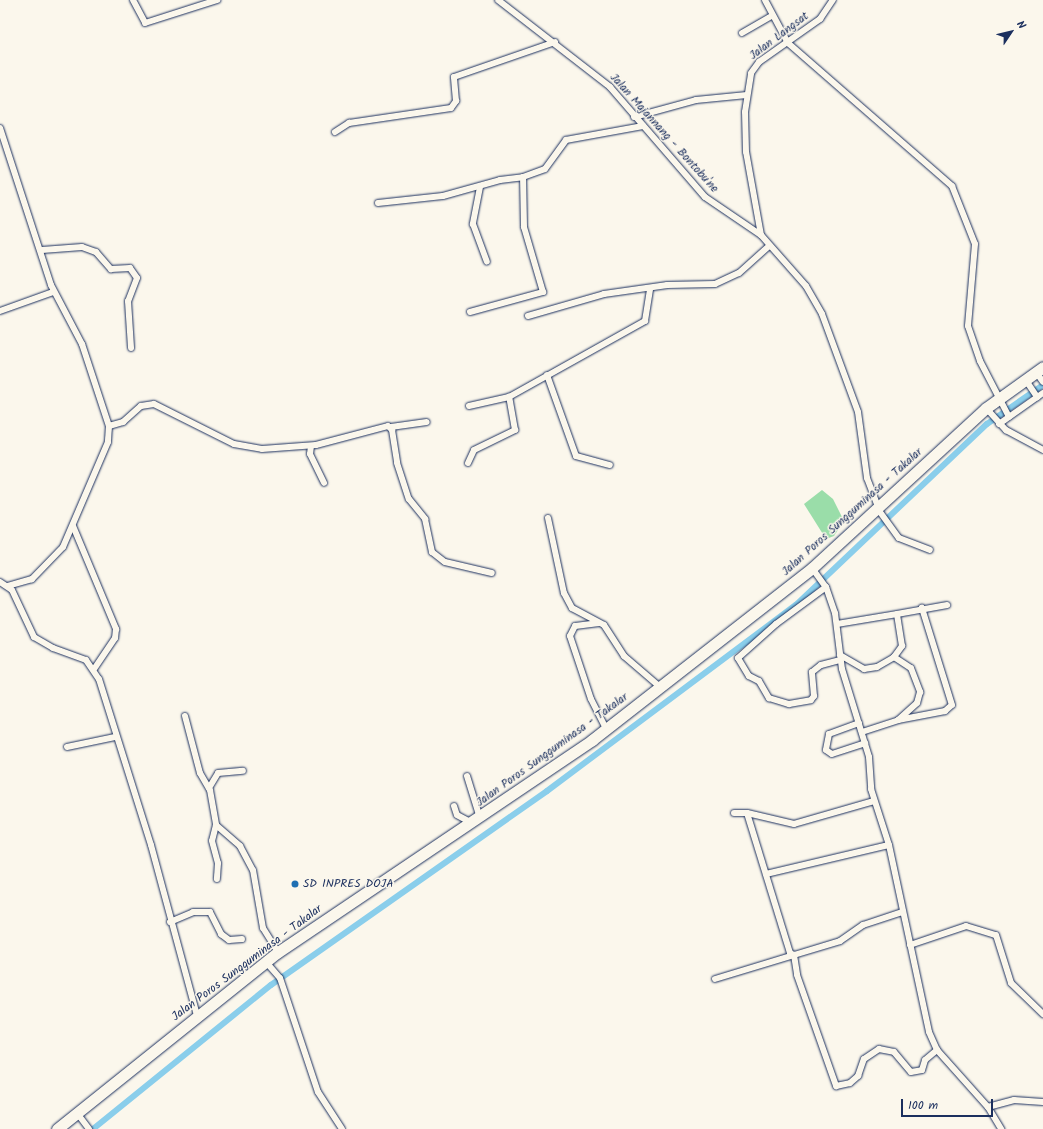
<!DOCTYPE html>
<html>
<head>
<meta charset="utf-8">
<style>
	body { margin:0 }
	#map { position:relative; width:1043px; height:1129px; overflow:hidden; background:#fbf7ec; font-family:Kalam,sans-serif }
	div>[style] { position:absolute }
	.green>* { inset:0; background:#9adda9 }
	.canal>* { height:6px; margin:-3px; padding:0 3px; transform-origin:3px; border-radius:3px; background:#8aceeb }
	.roads { filter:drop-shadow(0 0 1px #1b2f5e) drop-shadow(0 0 1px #1b2f5e) }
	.street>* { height:6px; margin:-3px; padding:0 3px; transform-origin:3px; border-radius:3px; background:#fbf7ec }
	.highway>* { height:11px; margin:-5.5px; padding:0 5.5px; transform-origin:5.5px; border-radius:5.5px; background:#fbf7ec }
	.dots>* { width:11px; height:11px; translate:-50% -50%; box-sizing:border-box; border:2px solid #fbf7ec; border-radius:50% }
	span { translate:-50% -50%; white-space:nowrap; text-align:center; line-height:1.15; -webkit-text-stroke:3px #fbf7ec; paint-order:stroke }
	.street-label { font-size:12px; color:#1b2f5e }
	.poi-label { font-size:12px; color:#1b2f5e }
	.left { translate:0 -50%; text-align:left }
	.north { position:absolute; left:991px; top:12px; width:40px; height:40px; -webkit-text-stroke:3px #fbf7ec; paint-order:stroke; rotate:55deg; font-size:11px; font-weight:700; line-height:16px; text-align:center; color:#1b2f5e }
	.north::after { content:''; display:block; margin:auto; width:14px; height:18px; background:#1b2f5e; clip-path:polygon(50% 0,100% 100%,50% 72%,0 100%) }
	.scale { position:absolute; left:901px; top:1099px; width:92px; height:18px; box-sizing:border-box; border:2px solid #1b2f5e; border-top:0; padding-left:5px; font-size:12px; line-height:14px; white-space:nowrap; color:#1b2f5e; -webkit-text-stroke:3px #fbf7ec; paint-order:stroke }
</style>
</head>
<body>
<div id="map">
	<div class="green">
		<div style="clip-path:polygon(822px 490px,833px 499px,844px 521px,834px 536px,826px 539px,804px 504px)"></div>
	</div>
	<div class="canal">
		<div style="left:93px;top:1129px;width:229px;rotate:-39deg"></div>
		<div style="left:271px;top:985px;width:337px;rotate:-35.1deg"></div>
		<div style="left:547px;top:791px;width:311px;rotate:-36.8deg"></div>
		<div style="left:796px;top:605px;width:263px;rotate:-43.5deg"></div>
		<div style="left:987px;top:424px;width:68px;rotate:-34.9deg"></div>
	</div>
	<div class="roads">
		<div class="street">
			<div style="left:133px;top:0;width:26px;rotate:62deg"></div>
			<div style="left:145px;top:23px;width:76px;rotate:-17.7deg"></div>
			<div style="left:498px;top:0;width:142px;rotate:37.8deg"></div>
			<div style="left:610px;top:87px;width:145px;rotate:49.2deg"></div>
			<div style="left:705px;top:197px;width:68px;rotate:34.2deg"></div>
			<div style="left:761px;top:235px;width:68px;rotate:48.6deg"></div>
			<div style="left:806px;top:286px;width:32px;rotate:60deg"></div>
			<div style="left:822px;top:314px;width:104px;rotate:69.8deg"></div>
			<div style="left:858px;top:412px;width:67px;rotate:82.2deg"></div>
			<div style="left:867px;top:478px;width:36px;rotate:69deg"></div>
			<div style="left:880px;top:512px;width:32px;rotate:54deg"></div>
			<div style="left:899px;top:538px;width:33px;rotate:21deg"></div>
			<div style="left:765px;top:0;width:49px;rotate:61.9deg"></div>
			<div style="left:788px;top:43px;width:218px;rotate:41.1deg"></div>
			<div style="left:952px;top:186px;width:62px;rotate:68.4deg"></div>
			<div style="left:975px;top:244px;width:82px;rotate:94.9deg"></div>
			<div style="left:968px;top:326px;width:37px;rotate:71deg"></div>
			<div style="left:980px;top:361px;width:63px;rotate:62.6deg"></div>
			<div style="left:742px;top:33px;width:34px;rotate:-30deg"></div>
			<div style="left:634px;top:117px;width:64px;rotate:-15.3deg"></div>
			<div style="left:696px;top:100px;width:51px;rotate:-5.6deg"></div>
			<div style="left:0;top:128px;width:165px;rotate:72deg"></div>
			<div style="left:51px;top:285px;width:67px;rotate:62.3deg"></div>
			<div style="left:82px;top:344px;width:86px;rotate:71.8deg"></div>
			<div style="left:109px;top:426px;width:16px;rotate:94deg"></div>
			<div style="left:108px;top:442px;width:114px;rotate:113.2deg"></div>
			<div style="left:63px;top:547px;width:45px;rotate:134.1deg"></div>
			<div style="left:32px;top:579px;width:25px;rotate:164deg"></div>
			<div style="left:335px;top:132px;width:17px;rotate:-33deg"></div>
			<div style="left:349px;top:123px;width:103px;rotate:-8.4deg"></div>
			<div style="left:451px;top:108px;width:9px;rotate:-54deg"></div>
			<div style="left:456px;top:101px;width:24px;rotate:-95deg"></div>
			<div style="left:454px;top:77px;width:107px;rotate:-19.1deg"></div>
			<div style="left:480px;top:187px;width:38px;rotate:101deg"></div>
			<div style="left:473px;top:224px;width:40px;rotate:69.8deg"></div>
			<div style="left:378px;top:203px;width:65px;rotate:-6.1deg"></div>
			<div style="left:443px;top:196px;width:59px;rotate:-15.7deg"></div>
			<div style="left:500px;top:180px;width:23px;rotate:-7deg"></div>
			<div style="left:523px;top:177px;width:23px;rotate:-20deg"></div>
			<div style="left:545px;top:169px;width:36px;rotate:-54deg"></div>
			<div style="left:566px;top:140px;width:78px;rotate:-10.3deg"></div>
			<div style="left:761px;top:235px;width:84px;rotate:-100.2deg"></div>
			<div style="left:746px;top:152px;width:40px;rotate:-91.4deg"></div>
			<div style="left:745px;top:112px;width:39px;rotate:-81deg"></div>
			<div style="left:751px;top:73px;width:14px;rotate:-54deg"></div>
			<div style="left:759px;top:62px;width:75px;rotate:-35.2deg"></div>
			<div style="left:820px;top:19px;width:23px;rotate:-56deg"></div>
			<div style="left:42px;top:250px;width:40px;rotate:-4.3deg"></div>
			<div style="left:82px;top:247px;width:15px;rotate:20deg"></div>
			<div style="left:96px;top:252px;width:23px;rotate:49deg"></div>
			<div style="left:111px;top:269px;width:19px;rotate:-3deg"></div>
			<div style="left:130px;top:268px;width:12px;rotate:55deg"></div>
			<div style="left:137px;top:278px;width:25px;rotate:111deg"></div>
			<div style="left:128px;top:301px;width:47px;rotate:86.3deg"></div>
			<div style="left:0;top:311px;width:56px;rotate:-19.7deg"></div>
			<div style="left:470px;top:312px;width:76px;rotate:-15.3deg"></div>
			<div style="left:543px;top:292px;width:68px;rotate:-106.3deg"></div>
			<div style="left:524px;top:227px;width:50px;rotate:-91.1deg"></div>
			<div style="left:528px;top:316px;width:79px;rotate:-16.1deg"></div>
			<div style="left:604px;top:294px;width:64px;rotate:-8.1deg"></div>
			<div style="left:667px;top:285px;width:48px;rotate:-1.2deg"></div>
			<div style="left:715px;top:284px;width:26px;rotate:-25deg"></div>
			<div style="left:739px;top:273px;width:40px;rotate:-42deg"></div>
			<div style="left:1036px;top:372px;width:12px;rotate:55deg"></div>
			<div style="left:547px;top:375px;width:86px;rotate:70.3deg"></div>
			<div style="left:576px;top:456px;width:35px;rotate:15deg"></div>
			<div style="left:1025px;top:379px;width:22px;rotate:56deg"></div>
			<div style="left:469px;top:406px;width:41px;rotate:-12.7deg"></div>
			<div style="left:986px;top:408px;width:30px;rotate:48deg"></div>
			<div style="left:1006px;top:430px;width:42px;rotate:28.4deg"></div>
			<div style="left:999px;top:424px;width:54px;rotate:-35.2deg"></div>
			<div style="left:109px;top:426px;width:15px;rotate:-16deg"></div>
			<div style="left:123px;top:422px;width:24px;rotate:-42deg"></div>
			<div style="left:141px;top:406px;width:13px;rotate:-9deg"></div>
			<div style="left:154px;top:404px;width:89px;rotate:26.6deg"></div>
			<div style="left:234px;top:444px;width:28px;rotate:10deg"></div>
			<div style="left:262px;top:449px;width:54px;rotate:-4.2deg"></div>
			<div style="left:316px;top:445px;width:74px;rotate:-14.8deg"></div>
			<div style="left:388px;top:426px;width:6px;rotate:45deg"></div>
			<div style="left:392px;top:430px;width:33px;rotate:81deg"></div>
			<div style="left:397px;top:463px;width:38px;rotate:72deg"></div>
			<div style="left:409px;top:499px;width:26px;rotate:51deg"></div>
			<div style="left:425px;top:519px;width:34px;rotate:78deg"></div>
			<div style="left:432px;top:552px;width:16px;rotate:38deg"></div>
			<div style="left:445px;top:562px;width:48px;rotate:13.2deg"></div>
			<div style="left:391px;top:427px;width:36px;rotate:-8deg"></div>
			<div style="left:311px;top:446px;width:8px;rotate:97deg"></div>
			<div style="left:310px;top:454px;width:32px;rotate:64deg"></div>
			<div style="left:468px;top:463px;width:14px;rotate:-65deg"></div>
			<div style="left:474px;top:450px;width:46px;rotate:-26deg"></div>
			<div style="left:515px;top:430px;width:34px;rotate:-100deg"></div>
			<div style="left:509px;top:397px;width:156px;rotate:-29.2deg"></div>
			<div style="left:645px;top:321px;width:33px;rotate:-81deg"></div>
			<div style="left:548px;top:518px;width:77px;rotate:78deg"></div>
			<div style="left:564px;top:593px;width:17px;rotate:62deg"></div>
			<div style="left:572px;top:608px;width:36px;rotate:28deg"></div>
			<div style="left:604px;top:625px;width:37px;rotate:57deg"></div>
			<div style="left:624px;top:656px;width:48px;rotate:40.7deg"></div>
			<div style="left:73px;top:526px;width:112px;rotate:67.3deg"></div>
			<div style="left:116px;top:629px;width:9px;rotate:96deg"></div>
			<div style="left:115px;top:638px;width:37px;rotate:124deg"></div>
			<div style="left:812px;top:568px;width:24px;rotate:54deg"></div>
			<div style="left:826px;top:587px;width:28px;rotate:71deg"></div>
			<div style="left:835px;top:613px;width:56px;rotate:82.9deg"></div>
			<div style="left:842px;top:669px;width:92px;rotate:72.9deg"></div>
			<div style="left:869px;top:757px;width:32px;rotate:86deg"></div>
			<div style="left:871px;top:789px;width:59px;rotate:72.2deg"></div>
			<div style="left:889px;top:845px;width:191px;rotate:77.9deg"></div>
			<div style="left:929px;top:1032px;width:20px;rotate:66deg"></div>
			<div style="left:937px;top:1050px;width:76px;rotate:48.2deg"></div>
			<div style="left:988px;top:1107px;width:26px;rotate:59deg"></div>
			<div style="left:0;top:582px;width:14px;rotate:34deg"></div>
			<div style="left:12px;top:590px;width:52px;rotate:64.9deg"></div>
			<div style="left:34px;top:637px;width:22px;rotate:30deg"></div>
			<div style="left:53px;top:648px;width:35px;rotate:20deg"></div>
			<div style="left:86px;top:660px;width:23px;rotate:56deg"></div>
			<div style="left:99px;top:679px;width:174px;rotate:72.6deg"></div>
			<div style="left:151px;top:845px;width:177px;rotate:74.9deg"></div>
			<div style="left:826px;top:587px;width:62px;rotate:143.5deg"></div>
			<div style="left:776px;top:624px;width:51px;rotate:138.2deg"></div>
			<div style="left:738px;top:658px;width:21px;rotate:59deg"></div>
			<div style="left:749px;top:676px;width:11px;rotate:27deg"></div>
			<div style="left:759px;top:681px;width:20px;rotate:60deg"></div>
			<div style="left:769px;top:698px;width:21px;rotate:17deg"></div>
			<div style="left:789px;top:704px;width:22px;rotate:-10deg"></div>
			<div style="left:811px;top:700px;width:5px;rotate:-53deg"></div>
			<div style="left:814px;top:696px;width:24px;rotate:-95deg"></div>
			<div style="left:812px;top:672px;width:11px;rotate:-38deg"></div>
			<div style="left:821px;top:665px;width:20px;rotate:-15deg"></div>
			<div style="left:599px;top:623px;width:24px;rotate:173deg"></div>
			<div style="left:575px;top:626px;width:11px;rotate:117deg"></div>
			<div style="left:570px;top:636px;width:66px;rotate:71.6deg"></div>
			<div style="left:591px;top:699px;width:34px;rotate:63deg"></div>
			<div style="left:837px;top:624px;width:61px;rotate:-9.5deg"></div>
			<div style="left:840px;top:655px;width:28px;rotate:30deg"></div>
			<div style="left:864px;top:669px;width:13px;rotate:-9deg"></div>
			<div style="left:877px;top:667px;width:20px;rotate:-30deg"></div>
			<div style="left:894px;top:657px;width:14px;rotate:-54deg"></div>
			<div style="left:902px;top:646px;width:32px;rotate:-99deg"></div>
			<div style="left:897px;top:614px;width:51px;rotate:-10.2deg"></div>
			<div style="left:894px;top:657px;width:20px;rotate:33deg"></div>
			<div style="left:911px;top:668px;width:26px;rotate:69deg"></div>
			<div style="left:920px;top:692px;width:11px;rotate:105deg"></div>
			<div style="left:917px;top:703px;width:25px;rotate:138deg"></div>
			<div style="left:185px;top:716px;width:59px;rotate:75.3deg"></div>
			<div style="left:200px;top:773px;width:20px;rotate:60deg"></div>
			<div style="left:210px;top:790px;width:36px;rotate:80deg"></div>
			<div style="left:216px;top:825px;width:32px;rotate:41deg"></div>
			<div style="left:240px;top:846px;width:27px;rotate:62deg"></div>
			<div style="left:253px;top:870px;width:59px;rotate:80.2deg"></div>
			<div style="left:263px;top:928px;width:28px;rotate:58deg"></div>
			<div style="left:859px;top:723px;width:32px;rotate:160deg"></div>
			<div style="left:829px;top:734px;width:16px;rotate:101deg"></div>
			<div style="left:826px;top:750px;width:7px;rotate:34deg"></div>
			<div style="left:832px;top:754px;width:35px;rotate:-18deg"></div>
			<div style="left:862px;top:732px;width:38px;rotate:-18deg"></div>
			<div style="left:898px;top:720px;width:48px;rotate:-10.8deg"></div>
			<div style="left:945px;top:711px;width:9px;rotate:-41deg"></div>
			<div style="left:952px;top:705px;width:102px;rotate:-107.2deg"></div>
			<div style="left:67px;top:747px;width:49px;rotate:-11.8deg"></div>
			<div style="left:467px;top:776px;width:44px;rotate:72.8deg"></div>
			<div style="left:209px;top:788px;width:17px;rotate:-59deg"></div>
			<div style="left:218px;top:773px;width:25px;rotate:-5deg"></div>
			<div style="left:874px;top:801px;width:83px;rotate:164deg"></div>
			<div style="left:794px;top:824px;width:48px;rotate:-166.8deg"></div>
			<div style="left:747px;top:813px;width:146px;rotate:72.9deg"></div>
			<div style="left:790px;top:953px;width:4px;rotate:27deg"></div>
			<div style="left:794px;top:955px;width:48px;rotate:-16.9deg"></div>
			<div style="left:840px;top:941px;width:28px;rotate:-35deg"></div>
			<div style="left:863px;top:925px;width:41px;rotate:-18.4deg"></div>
			<div style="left:454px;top:806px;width:9px;rotate:72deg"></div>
			<div style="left:457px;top:815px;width:17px;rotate:28deg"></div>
			<div style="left:734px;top:813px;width:13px"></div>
			<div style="left:216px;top:825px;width:16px;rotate:104deg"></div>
			<div style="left:212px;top:841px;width:23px;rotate:75deg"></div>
			<div style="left:218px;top:863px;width:16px;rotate:94deg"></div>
			<div style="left:766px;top:874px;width:126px;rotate:-13.3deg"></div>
			<div style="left:170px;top:922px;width:25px;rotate:-23deg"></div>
			<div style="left:193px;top:912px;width:17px"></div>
			<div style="left:210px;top:912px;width:25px;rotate:63deg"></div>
			<div style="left:221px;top:934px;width:10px;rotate:37deg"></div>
			<div style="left:229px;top:940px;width:13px;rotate:-4deg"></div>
			<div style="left:910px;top:945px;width:59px;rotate:-18.7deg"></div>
			<div style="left:966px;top:926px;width:31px;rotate:17deg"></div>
			<div style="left:996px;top:935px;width:50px;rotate:72.6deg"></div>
			<div style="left:1011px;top:983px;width:45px;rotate:44.1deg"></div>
			<div style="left:266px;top:962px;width:21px;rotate:49deg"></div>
			<div style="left:280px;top:978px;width:120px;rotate:71.6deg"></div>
			<div style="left:318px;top:1092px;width:44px;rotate:57deg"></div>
			<div style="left:715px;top:979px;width:83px;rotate:-16.9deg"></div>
			<div style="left:794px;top:955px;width:20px;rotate:81deg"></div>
			<div style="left:797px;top:975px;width:118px;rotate:70.6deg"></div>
			<div style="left:836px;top:1086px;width:14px;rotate:-12deg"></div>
			<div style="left:850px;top:1083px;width:11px;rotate:-41deg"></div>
			<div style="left:858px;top:1076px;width:18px;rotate:-71deg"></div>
			<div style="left:864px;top:1059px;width:18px;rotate:-34deg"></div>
			<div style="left:879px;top:1049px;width:15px;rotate:11deg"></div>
			<div style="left:894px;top:1052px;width:26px;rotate:50deg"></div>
			<div style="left:911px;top:1072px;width:11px;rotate:-10deg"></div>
			<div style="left:922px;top:1070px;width:10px;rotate:-73deg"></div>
			<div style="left:925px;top:1060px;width:16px;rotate:-40deg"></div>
			<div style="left:988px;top:1107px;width:27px;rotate:-15deg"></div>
			<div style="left:1014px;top:1100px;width:29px;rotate:4deg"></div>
			<div style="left:77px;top:1113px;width:20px;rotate:53deg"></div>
		</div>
		<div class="highway">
			<div style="left:57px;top:1129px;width:283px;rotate:-38.7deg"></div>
			<div style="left:278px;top:952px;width:379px;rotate:-34deg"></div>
			<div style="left:592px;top:740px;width:279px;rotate:-38deg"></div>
			<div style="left:812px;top:568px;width:236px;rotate:-42.6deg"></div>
			<div style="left:986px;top:408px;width:70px;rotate:-35.7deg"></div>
		</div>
	</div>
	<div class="dots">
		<div style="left:295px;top:884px;background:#1f6fb2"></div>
	</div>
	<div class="street-label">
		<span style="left:779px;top:36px;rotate:-37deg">Jalan Langsat</span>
		<span style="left:664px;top:133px;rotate:48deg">Jalan Majannang - Bontobu'ne</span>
		<span style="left:852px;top:512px;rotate:-42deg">Jalan Poros Sungguminasa - Takalar</span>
		<span style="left:552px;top:750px;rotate:-36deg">Jalan Poros Sungguminasa - Takalar</span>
		<span style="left:247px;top:963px;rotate:-37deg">Jalan Poros Sungguminasa - Takalar</span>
	</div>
	<div class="poi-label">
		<span class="left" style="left:303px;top:884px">SD INPRES DOJA</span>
	</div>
	<div class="north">N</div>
	<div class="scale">100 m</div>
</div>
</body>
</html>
